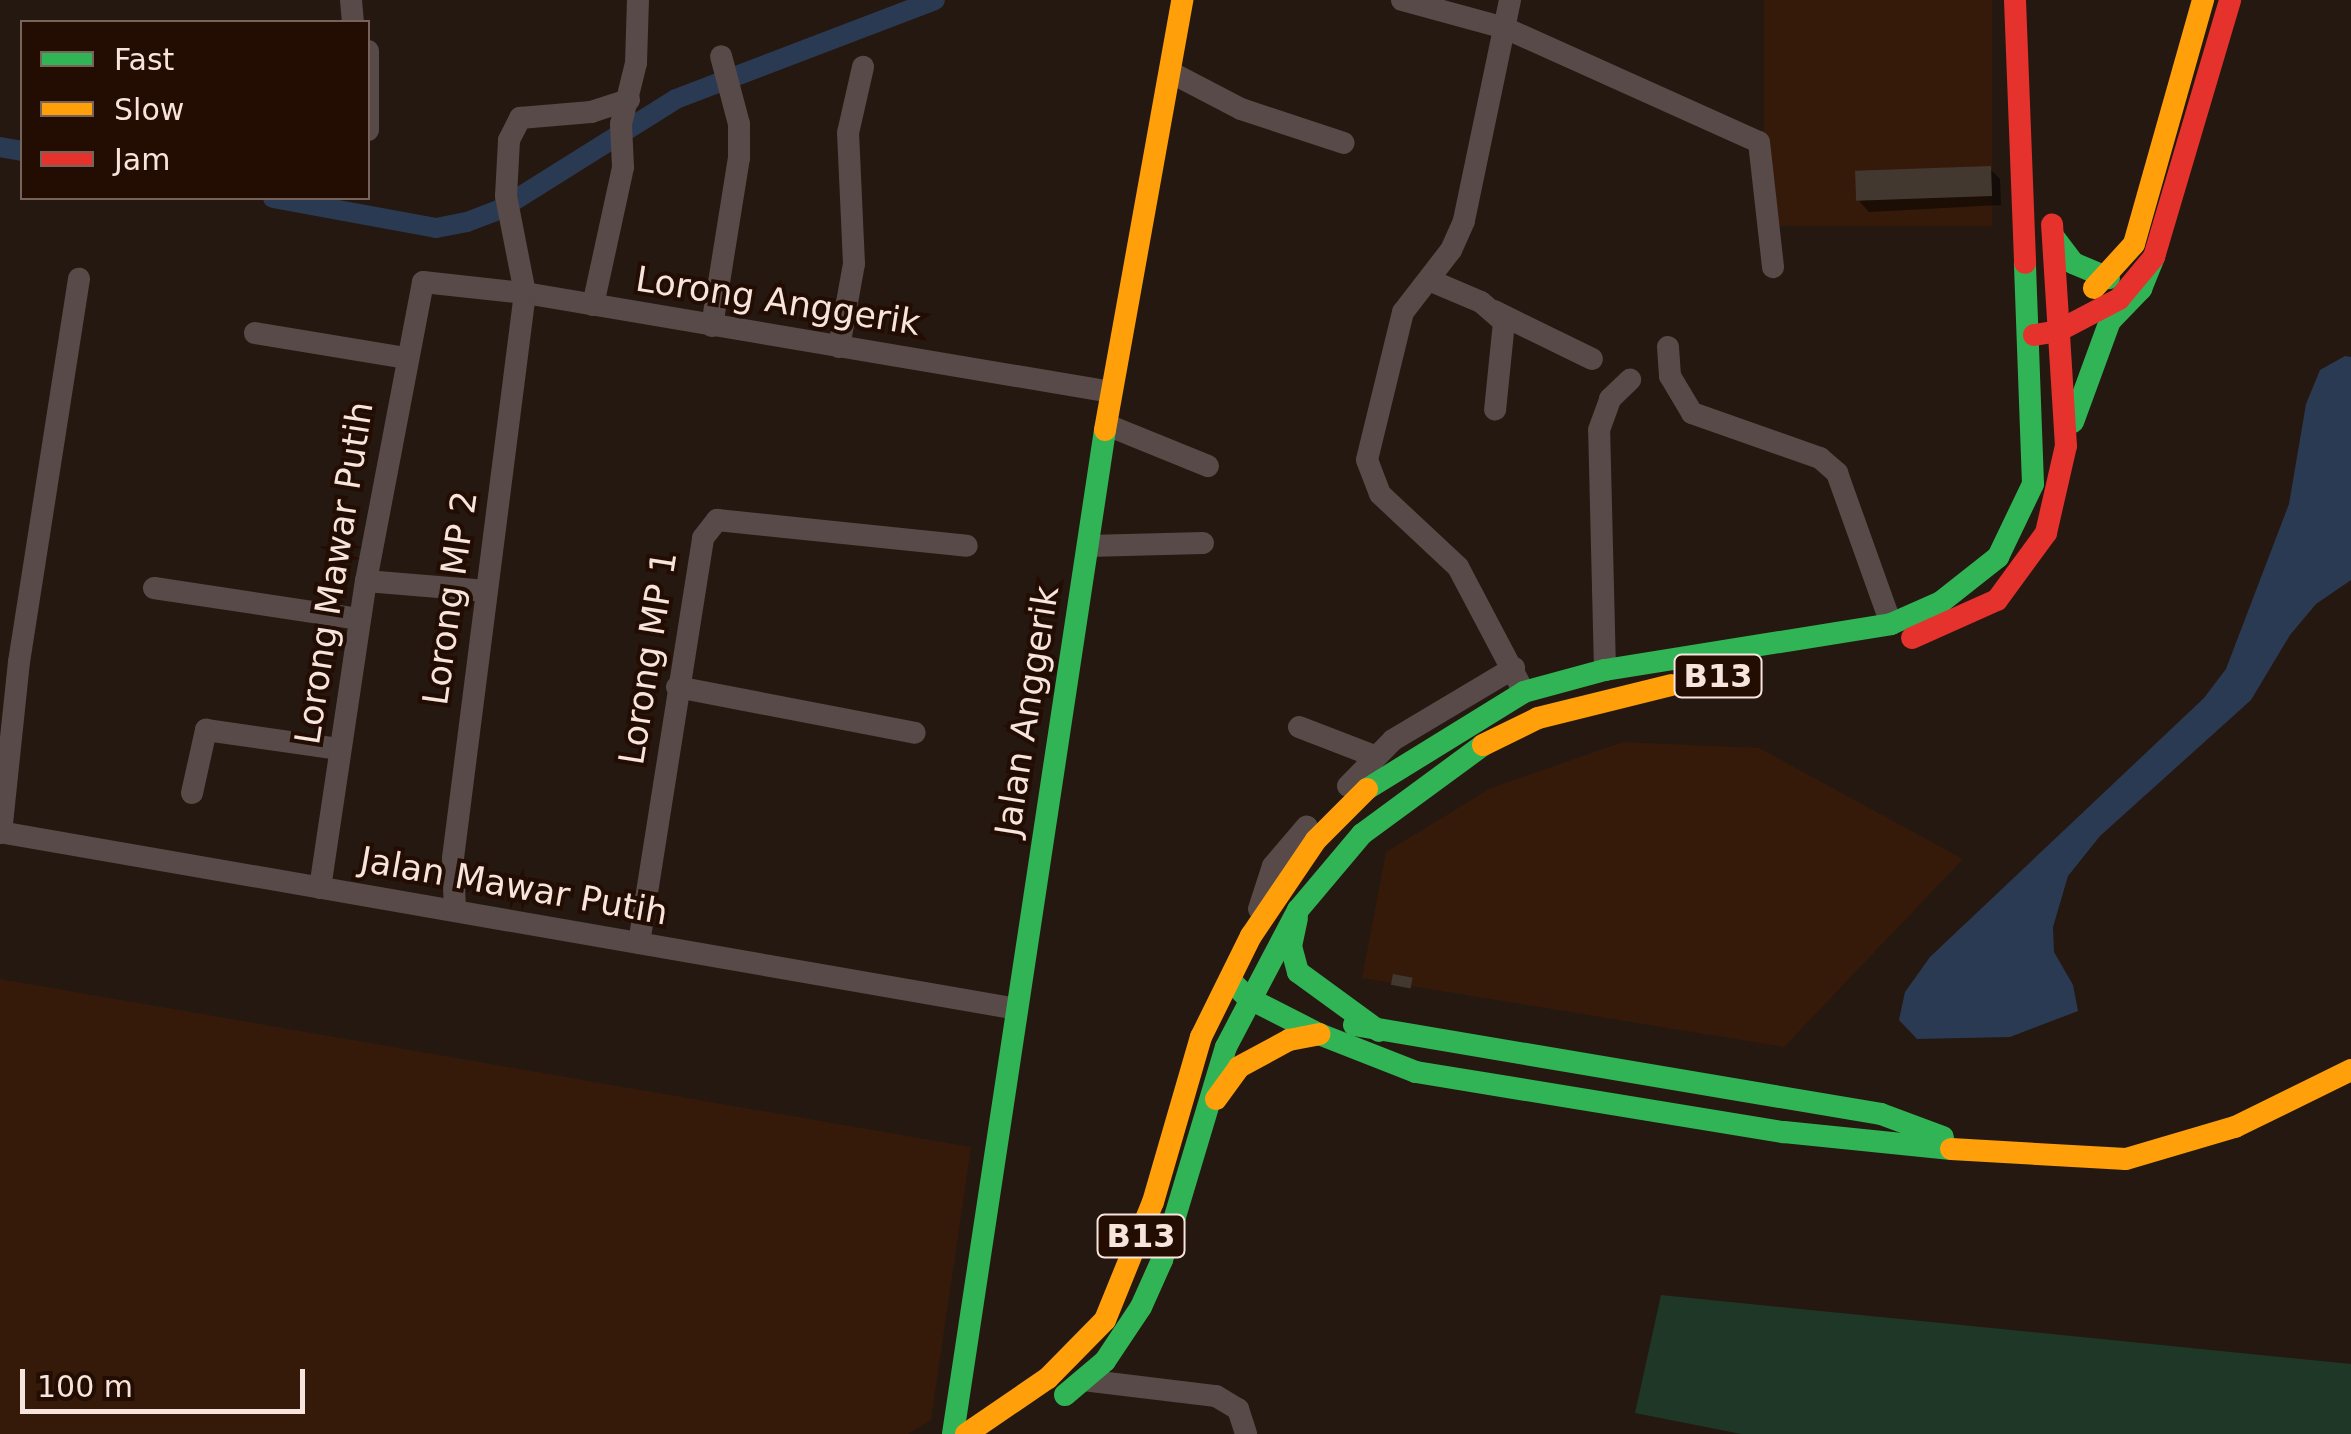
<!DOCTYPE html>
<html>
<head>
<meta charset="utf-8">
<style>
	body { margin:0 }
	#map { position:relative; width:2351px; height:1434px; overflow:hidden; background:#251810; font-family:"DejaVu Sans",sans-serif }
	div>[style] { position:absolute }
	.built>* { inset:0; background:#351a0a; transform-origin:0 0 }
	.green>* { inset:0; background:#1e3726 }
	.water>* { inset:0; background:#2b3a53 }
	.shadow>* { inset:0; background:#0007 }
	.canal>* { height:20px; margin:-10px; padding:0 10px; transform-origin:10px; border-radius:10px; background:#2b3a53 }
	.building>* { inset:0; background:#43382f; transform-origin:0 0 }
	.street>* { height:22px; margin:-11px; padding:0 11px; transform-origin:11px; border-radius:11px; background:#574a48 }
	.fast>* { height:22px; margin:-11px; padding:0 11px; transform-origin:11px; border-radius:11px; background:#30b455 }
	.slow>* { height:22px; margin:-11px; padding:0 11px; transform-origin:11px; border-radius:11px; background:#ff9f0a }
	.jam>* { height:22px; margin:-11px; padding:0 11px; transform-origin:11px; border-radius:11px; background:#e5322d }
	span { translate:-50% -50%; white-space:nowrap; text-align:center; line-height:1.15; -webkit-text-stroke:8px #230c02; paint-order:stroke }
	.shield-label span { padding:2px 8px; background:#230c02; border:2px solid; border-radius:8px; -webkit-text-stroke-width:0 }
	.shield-label { font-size:32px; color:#f7e5dd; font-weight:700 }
	.street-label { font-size:35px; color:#f7e5dd }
	.legend { position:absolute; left:20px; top:20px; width:350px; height:180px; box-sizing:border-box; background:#230c02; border:2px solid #78635a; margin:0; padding:12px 18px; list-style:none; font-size:30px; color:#f7e5dd }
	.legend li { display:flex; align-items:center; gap:20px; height:50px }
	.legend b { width:50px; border:2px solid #78635a }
	.scale { position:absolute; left:20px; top:1369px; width:285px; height:45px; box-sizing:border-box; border:5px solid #f7e5dd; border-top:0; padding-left:12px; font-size:30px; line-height:35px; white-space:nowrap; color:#f7e5dd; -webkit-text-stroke:8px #230c02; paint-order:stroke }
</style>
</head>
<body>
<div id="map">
	<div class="built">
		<div style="left:1764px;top:0;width:228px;height:226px"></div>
		<div style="clip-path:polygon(1623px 742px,1759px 748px,1963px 859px,1784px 1047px,1362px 978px,1386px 852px,1491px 788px)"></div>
		<div style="clip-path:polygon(0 979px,971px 1147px,931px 1420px,908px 1434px,0 1434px)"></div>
	</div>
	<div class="green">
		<div style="clip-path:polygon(1661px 1295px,2351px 1364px,2351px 1434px,1741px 1434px,1635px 1413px)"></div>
	</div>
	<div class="water">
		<div style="clip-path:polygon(2345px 356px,2351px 357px,2351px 580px,2316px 604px,2290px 635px,2251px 700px,2100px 836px,2068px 876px,2053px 927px,2054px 952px,2073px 985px,2078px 1011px,2010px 1037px,1917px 1039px,1899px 1020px,1905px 992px,1930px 957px,2204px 698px,2226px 669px,2289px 504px,2306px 404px,2320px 370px)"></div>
	</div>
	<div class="shadow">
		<div style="clip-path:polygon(1990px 169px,2000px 179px,2001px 205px,1869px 212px,1859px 201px)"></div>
	</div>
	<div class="canal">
		<div style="left:0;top:147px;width:22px;rotate:10deg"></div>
		<div style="left:273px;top:198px;width:166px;rotate:10.4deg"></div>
		<div style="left:436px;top:228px;width:32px;rotate:-11deg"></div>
		<div style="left:467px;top:222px;width:34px;rotate:-21deg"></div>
		<div style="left:499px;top:210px;width:209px;rotate:-32.1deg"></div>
		<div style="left:676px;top:99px;width:277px;rotate:-20.9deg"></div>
	</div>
	<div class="building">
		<div style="left:1991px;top:166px;width:30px;height:136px;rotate:88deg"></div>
		<div style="left:1393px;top:974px;width:20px;height:11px;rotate:11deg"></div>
	</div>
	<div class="street">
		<div style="left:351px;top:0;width:22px;rotate:85deg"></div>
		<div style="left:1402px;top:0;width:107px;rotate:15.2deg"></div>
		<div style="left:1505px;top:28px;width:278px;rotate:24.2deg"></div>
		<div style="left:1759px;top:142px;width:126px;rotate:83.6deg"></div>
		<div style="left:1510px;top:0;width:226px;rotate:101.8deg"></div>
		<div style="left:1464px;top:221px;width:32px;rotate:114deg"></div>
		<div style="left:1451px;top:250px;width:78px;rotate:127.7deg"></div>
		<div style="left:1403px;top:312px;width:152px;rotate:103.7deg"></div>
		<div style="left:1367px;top:460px;width:36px;rotate:69deg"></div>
		<div style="left:1380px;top:494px;width:107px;rotate:43.1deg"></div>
		<div style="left:1458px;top:567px;width:141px;rotate:62.2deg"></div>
		<div style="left:368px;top:51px;width:79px;rotate:90deg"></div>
		<div style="left:1170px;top:72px;width:80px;rotate:27.5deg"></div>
		<div style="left:1241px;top:109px;width:108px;rotate:18.3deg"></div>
		<div style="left:1429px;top:280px;width:56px;rotate:22.9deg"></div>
		<div style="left:1481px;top:302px;width:30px;rotate:41deg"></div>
		<div style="left:1504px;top:322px;width:88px;rotate:95.8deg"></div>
		<div style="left:593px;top:305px;width:141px;rotate:-77.7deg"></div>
		<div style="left:623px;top:167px;width:43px;rotate:-92.7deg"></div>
		<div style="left:621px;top:124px;width:63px;rotate:-76.2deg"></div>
		<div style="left:636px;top:63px;width:63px;rotate:-88.2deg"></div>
		<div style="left:1494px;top:311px;width:109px;rotate:26.1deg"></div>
		<div style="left:712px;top:326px;width:170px;rotate:-80.9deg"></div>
		<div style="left:739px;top:158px;width:34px;rotate:-90deg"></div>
		<div style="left:739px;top:124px;width:70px;rotate:-104.8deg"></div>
		<div style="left:255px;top:333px;width:153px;rotate:9.4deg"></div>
		<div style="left:839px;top:347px;width:84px;rotate:-79.8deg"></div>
		<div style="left:854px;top:264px;width:131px;rotate:-92.6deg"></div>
		<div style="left:848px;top:133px;width:68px;rotate:-77.2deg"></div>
		<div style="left:1668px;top:347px;width:29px;rotate:86deg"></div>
		<div style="left:1670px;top:376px;width:43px;rotate:59.3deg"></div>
		<div style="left:1692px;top:413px;width:136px;rotate:19.4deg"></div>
		<div style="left:1820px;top:458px;width:23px;rotate:41deg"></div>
		<div style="left:1837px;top:473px;width:160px;rotate:70.3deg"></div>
		<div style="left:1107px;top:425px;width:109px;rotate:22.1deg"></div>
		<div style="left:1088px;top:546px;width:115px;rotate:-1.5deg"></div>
		<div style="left:366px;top:581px;width:121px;rotate:4.7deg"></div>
		<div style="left:154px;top:588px;width:208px;rotate:8.6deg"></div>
		<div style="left:1605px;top:670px;width:240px;rotate:-91.4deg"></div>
		<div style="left:1599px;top:430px;width:33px;rotate:-70deg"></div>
		<div style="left:1610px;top:399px;width:28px;rotate:-44deg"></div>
		<div style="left:677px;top:687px;width:242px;rotate:10.9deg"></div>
		<div style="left:1299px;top:727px;width:80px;rotate:21.1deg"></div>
		<div style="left:1348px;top:786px;width:64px;rotate:-45.6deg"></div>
		<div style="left:1393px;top:740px;width:141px;rotate:-30.8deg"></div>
		<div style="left:192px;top:793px;width:65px;rotate:-77.5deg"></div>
		<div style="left:206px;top:730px;width:135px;rotate:8.1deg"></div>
		<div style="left:0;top:832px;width:1032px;rotate:9.87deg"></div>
		<div style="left:1px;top:833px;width:172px;rotate:-84deg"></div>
		<div style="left:19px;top:662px;width:388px;rotate:-81.1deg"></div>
		<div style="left:320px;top:888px;width:310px;rotate:-81.5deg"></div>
		<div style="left:366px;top:581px;width:304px;rotate:-79.2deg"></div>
		<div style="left:423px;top:282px;width:103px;rotate:6.2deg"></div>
		<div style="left:525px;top:293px;width:594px;rotate:9.59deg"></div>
		<div style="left:1259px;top:909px;width:45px;rotate:-72deg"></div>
		<div style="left:1273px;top:866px;width:52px;rotate:-49.6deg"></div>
		<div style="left:455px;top:911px;width:53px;rotate:-92.2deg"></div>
		<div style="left:453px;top:858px;width:570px;rotate:-82.74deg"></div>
		<div style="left:525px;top:293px;width:99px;rotate:-101.1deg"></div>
		<div style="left:506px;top:196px;width:56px;rotate:-86.9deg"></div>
		<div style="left:509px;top:140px;width:25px;rotate:-63deg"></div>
		<div style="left:520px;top:118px;width:71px;rotate:-4.8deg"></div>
		<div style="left:591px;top:112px;width:40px;rotate:-18deg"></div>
		<div style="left:639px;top:943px;width:410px;rotate:-81deg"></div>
		<div style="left:703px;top:538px;width:23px;rotate:-52deg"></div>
		<div style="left:717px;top:520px;width:251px;rotate:5.9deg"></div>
		<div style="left:1083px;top:1380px;width:134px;rotate:6.9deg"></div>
		<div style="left:1216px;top:1396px;width:26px;rotate:31deg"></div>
		<div style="left:1238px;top:1409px;width:26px;rotate:72deg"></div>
	</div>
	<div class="fast">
		<div style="left:2053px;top:236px;width:34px;rotate:53deg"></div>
		<div style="left:2073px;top:263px;width:39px;rotate:23deg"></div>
		<div style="left:2073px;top:422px;width:108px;rotate:-69.9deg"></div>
		<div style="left:2110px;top:321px;width:45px;rotate:-45.9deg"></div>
		<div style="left:2141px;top:289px;width:35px;rotate:-68deg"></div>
		<div style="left:1367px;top:789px;width:185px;rotate:-31.7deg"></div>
		<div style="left:1524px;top:692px;width:84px;rotate:-15.2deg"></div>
		<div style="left:1605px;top:670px;width:290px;rotate:-9.1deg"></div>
		<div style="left:1891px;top:624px;width:55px;rotate:-23.7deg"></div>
		<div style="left:1941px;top:602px;width:73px;rotate:-38.3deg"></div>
		<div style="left:1998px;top:557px;width:81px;rotate:-64.4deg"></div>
		<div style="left:2033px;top:484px;width:221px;rotate:-92.1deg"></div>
		<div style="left:1297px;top:918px;width:29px;rotate:102deg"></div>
		<div style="left:1291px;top:946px;width:27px;rotate:75deg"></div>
		<div style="left:1298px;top:972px;width:100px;rotate:36.1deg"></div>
		<div style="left:1233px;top:983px;width:21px;rotate:45deg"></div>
		<div style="left:1248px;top:998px;width:80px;rotate:26.9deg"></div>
		<div style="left:1319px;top:1034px;width:104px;rotate:21.4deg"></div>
		<div style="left:1416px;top:1072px;width:373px;rotate:9.3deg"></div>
		<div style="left:1784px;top:1132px;width:168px;rotate:5.8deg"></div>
		<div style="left:1354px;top:1025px;width:534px;rotate:9.59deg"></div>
		<div style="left:1881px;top:1114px;width:66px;rotate:20.4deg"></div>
		<div style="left:1065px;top:1395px;width:52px;rotate:-40.4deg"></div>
		<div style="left:1105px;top:1361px;width:65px;rotate:-56.3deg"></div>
		<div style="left:1141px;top:1307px;width:51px;rotate:-65.9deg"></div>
		<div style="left:1162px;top:1260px;width:222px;rotate:-73.3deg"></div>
		<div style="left:1226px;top:1047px;width:155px;rotate:-62.3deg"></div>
		<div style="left:1298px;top:910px;width:99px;rotate:-49.9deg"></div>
		<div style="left:1362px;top:834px;width:150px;rotate:-36.3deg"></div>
		<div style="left:953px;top:1434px;width:1015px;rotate:-81.39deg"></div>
	</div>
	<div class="slow">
		<div style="left:2094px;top:288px;width:59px;rotate:-47.7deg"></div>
		<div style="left:2134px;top:244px;width:254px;rotate:-74.2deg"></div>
		<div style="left:1105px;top:430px;width:437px;rotate:-79.8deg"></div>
		<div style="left:1483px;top:745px;width:61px;rotate:-26.1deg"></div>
		<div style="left:1538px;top:718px;width:137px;rotate:-13.9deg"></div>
		<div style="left:1216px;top:1099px;width:39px;rotate:-54deg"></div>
		<div style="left:1239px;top:1067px;width:57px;rotate:-28.4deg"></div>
		<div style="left:1289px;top:1040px;width:31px;rotate:-11deg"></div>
		<div style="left:1951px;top:1149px;width:175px;rotate:3.3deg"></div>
		<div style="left:2126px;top:1159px;width:114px;rotate:-16.4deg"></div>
		<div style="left:2235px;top:1127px;width:129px;rotate:-26.2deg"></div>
		<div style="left:966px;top:1434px;width:99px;rotate:-34.3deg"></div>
		<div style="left:1048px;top:1378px;width:81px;rotate:-45.5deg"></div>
		<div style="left:1105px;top:1320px;width:127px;rotate:-67.9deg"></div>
		<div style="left:1153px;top:1202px;width:172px;rotate:-73.8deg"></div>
		<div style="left:1201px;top:1037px;width:113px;rotate:-63.7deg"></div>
		<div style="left:1251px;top:936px;width:116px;rotate:-55.9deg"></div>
		<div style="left:1316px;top:840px;width:72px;rotate:-45deg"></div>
	</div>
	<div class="jam">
		<div style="left:2015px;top:0;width:263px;rotate:87.8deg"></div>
		<div style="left:2034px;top:335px;width:24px;rotate:-9deg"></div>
		<div style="left:2058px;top:331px;width:69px;rotate:-27.7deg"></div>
		<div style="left:2119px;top:299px;width:55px;rotate:-50.2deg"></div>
		<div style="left:2154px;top:257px;width:268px;rotate:-73.5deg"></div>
		<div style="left:1912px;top:638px;width:93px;rotate:-24.1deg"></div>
		<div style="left:1997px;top:600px;width:83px;rotate:-53.8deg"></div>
		<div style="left:2046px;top:533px;width:89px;rotate:-77.1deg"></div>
		<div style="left:2066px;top:446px;width:222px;rotate:-93.6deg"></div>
	</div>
	<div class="shield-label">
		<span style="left:1718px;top:676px">B13</span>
		<span style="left:1141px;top:1236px">B13</span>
	</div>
	<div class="street-label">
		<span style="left:778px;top:301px;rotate:9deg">Lorong Anggerik</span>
		<span style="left:334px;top:573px;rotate:-81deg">Lorong Mawar Putih</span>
		<span style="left:450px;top:598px;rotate:-82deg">Lorong MP 2</span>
		<span style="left:648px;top:658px;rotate:-81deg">Lorong MP 1</span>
		<span style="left:1027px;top:711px;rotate:-81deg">Jalan Anggerik</span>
		<span style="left:514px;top:886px;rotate:10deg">Jalan Mawar Putih</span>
	</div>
	<ul class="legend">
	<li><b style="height:12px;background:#30b455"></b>Fast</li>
	<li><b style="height:12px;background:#ff9f0a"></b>Slow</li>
	<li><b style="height:12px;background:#e5322d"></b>Jam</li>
	</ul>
	<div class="scale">100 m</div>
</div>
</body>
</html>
